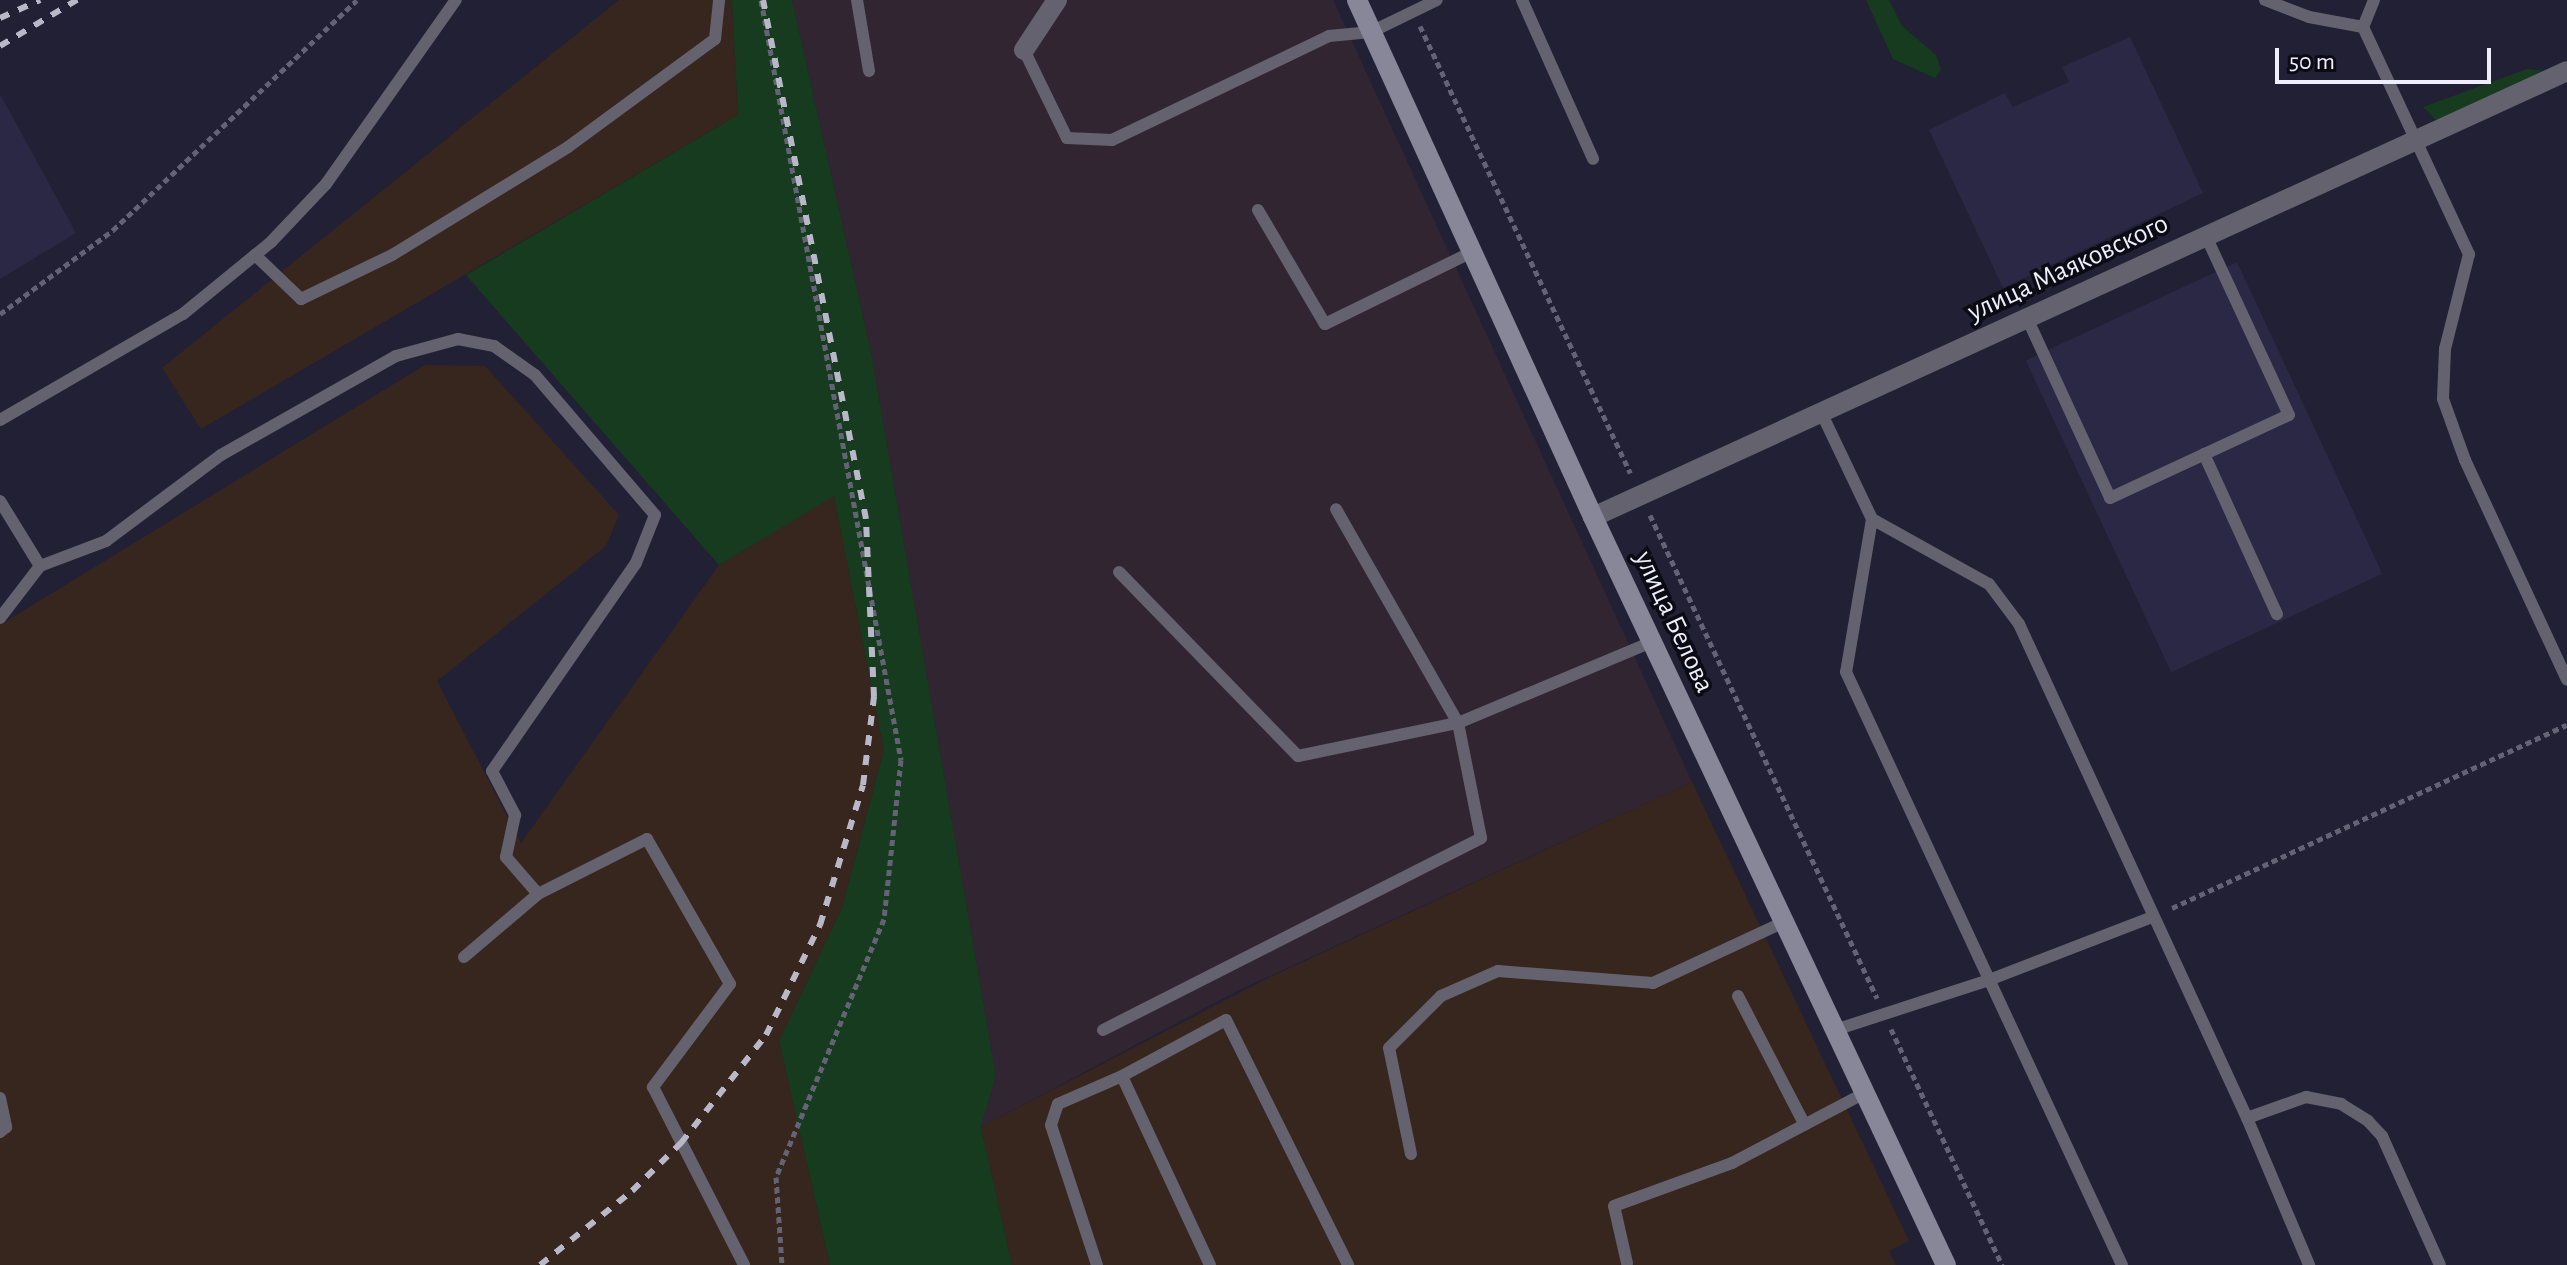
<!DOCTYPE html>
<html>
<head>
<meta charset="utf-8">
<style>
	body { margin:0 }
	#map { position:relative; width:2567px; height:1265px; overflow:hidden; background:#222035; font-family:"Alegreya Sans",sans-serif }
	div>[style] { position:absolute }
	.commercial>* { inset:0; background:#322532 }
	.industrial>* { inset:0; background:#36261d }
	.built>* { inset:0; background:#2a2844; transform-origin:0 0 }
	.green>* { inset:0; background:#173b1f }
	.path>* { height:5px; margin-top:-2.5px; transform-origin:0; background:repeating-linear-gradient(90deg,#646376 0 6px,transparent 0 10px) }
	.service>* { height:12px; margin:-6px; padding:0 6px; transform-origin:6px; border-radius:6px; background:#64626e }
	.minor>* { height:20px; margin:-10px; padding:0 10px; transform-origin:10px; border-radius:10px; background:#64626e }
	.secondary>* { height:20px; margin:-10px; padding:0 10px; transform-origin:10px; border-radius:10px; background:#888699 }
	.rail>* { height:6px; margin-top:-3px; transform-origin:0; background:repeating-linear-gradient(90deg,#b8b8c8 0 10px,transparent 0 20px) }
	span { translate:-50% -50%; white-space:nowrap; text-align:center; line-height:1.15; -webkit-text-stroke:7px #0c0b14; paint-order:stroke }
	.street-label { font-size:28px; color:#eeeefd }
	.scale { position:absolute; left:2275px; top:48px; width:216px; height:36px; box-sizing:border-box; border:4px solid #eeeefd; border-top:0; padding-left:10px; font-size:24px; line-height:28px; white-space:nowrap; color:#eeeefd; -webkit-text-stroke:6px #0c0b14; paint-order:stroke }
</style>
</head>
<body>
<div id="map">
	<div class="commercial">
		<div style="clip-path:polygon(792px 0,1333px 0,1692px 782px,1235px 992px,981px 1127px,996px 1076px,871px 352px)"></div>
	</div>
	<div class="industrial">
		<div style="clip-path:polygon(619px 0,732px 0,738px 115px,201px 429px,162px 368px)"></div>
		<div style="clip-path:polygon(425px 365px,485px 366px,619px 515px,606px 546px,437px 681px,521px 843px,719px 565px,834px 495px,884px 750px,842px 908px,779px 1041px,830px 1265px,0 1265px,0 625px)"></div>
		<div style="clip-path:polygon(1692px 782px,1909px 1241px,1889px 1251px,1896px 1265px,1012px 1265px,981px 1127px,1268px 978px)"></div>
	</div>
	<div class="built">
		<div style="clip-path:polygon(2130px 37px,2203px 193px,2003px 288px,1929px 130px,2005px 93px,2013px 107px,2069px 82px,2062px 67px)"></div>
		<div style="clip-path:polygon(0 94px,76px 233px,0 279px)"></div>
		<div style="left:2237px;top:262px;width:344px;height:233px;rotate:65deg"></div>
	</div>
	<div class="green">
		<div style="clip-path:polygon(732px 0,792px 0,871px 352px,996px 1076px,981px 1127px,1012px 1265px,830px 1265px,779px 1041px,842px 908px,884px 750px,834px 496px,719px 565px,466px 275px,738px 115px)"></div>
		<div style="clip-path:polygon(1866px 0,1889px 0,1902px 26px,1936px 55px,1941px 70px,1935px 78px,1893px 59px)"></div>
		<div style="clip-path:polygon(2527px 69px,2547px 71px,2438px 122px,2423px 107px)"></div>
	</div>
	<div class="path">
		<div style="left:761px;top:0;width:773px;rotate:79.56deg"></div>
		<div style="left:901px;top:760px;width:160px;rotate:96.1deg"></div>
		<div style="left:884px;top:919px;width:280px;rotate:112.7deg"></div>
		<div style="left:776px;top:1177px;width:88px;rotate:86.1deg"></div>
		<div style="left:1420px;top:26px;width:494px;rotate:64.8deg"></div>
		<div style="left:0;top:314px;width:141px;rotate:-36.6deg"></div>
		<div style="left:113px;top:230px;width:335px;rotate:-43.3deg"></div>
		<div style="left:1650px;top:515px;width:534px;rotate:64.83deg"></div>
		<div style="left:2172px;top:908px;width:435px;rotate:-24.9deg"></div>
		<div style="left:1891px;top:1029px;width:261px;rotate:64.8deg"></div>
	</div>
	<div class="service">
		<div style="left:857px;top:0;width:72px;rotate:80.4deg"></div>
		<div style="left:1522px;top:0;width:174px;rotate:65.9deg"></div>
		<div style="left:2265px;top:0;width:47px;rotate:21.1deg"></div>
		<div style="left:2309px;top:17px;width:55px;rotate:10.5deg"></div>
		<div style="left:2374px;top:0;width:29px;rotate:112deg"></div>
		<div style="left:2363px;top:27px;width:251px;rotate:65deg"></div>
		<div style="left:2469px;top:254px;width:98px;rotate:104.2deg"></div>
		<div style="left:2445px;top:349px;width:50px;rotate:92.3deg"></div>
		<div style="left:2443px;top:399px;width:65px;rotate:70.2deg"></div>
		<div style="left:2465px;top:460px;width:242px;rotate:65.1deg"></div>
		<div style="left:1024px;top:50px;width:98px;rotate:64deg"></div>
		<div style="left:1067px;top:138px;width:45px;rotate:2.5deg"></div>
		<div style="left:1112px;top:140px;width:241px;rotate:-25.6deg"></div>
		<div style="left:1329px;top:36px;width:42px;rotate:-5.4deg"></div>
		<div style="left:1371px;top:32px;width:73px;rotate:-25.9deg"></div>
		<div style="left:1258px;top:210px;width:132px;rotate:59.6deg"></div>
		<div style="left:1325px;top:324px;width:164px;rotate:-26.1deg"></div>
		<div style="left:255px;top:255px;width:64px;rotate:43.7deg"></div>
		<div style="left:301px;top:299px;width:101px;rotate:-25.8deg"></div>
		<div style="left:392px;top:255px;width:206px;rotate:-31.5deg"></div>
		<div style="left:568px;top:147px;width:182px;rotate:-36.3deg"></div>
		<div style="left:715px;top:39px;width:39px;rotate:-84deg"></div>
		<div style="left:2027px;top:318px;width:198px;rotate:65.2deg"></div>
		<div style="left:2110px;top:498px;width:197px;rotate:-24.9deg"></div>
		<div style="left:2289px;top:415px;width:197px;rotate:-114.9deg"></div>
		<div style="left:1821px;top:412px;width:119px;rotate:64.5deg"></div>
		<div style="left:1872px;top:519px;width:134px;rotate:29.1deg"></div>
		<div style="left:1989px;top:584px;width:50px;rotate:53.1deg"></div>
		<div style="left:2019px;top:624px;width:544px;rotate:65.22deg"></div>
		<div style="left:2247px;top:1118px;width:160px;rotate:67.1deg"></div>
		<div style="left:0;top:420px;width:211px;rotate:-30.1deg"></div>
		<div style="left:183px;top:314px;width:114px;rotate:-39.3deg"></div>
		<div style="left:271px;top:242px;width:80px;rotate:-46.5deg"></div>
		<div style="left:326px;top:184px;width:225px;rotate:-54.8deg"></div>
		<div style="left:2204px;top:454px;width:176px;rotate:65.5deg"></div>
		<div style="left:0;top:501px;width:76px;rotate:58.4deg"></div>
		<div style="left:40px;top:566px;width:71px;rotate:-20.7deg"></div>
		<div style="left:106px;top:541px;width:144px;rotate:-36.8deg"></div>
		<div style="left:221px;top:455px;width:201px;rotate:-29.5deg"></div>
		<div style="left:396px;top:356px;width:64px;rotate:-15.3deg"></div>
		<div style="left:458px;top:339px;width:37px;rotate:11deg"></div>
		<div style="left:494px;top:346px;width:50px;rotate:35.3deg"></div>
		<div style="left:535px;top:375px;width:184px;rotate:49.4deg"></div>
		<div style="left:655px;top:515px;width:52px;rotate:111.6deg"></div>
		<div style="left:636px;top:563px;width:253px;rotate:124.7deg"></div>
		<div style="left:492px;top:771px;width:50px;rotate:62.4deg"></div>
		<div style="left:515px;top:815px;width:43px;rotate:102.1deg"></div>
		<div style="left:506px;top:857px;width:49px;rotate:49.1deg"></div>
		<div style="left:1872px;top:519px;width:155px;rotate:99.6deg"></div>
		<div style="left:1846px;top:672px;width:654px;rotate:65.04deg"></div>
		<div style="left:1119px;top:572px;width:257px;rotate:45.8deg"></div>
		<div style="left:1298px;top:756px;width:163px;rotate:-11.7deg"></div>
		<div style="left:1458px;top:723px;width:210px;rotate:-22.7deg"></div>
		<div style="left:0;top:618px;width:66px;rotate:-52.4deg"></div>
		<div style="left:464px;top:957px;width:97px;rotate:-40.4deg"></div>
		<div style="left:538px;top:894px;width:122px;rotate:-26.8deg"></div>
		<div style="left:647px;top:839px;width:167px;rotate:60.2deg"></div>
		<div style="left:730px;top:984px;width:129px;rotate:126.8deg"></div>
		<div style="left:653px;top:1087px;width:200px;rotate:62.9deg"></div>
		<div style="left:1738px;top:996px;width:145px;rotate:62.6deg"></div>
		<div style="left:1103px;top:1030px;width:424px;rotate:-26.9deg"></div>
		<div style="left:1481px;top:838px;width:117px;rotate:-101.3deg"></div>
		<div style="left:1458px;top:723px;width:246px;rotate:-119.7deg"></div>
		<div style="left:1835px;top:1030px;width:162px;rotate:-18deg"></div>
		<div style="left:1989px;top:980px;width:175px;rotate:-21.1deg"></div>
		<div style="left:0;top:1098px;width:30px;rotate:78deg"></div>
		<div style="left:6px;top:1127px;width:8px;rotate:140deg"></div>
		<div style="left:2247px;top:1118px;width:63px;rotate:-19.6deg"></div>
		<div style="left:2306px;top:1097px;width:36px;rotate:11deg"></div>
		<div style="left:2341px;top:1104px;width:32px;rotate:32deg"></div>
		<div style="left:2368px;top:1121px;width:21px;rotate:47deg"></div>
		<div style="left:2382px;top:1136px;width:141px;rotate:65.8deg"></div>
		<div style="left:1411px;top:1154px;width:108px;rotate:-101.7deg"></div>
		<div style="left:1389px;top:1048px;width:74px;rotate:-45deg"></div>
		<div style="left:1441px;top:996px;width:62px;rotate:-23.7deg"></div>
		<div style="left:1498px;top:971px;width:155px;rotate:4.4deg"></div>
		<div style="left:1653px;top:983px;width:145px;rotate:-25deg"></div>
		<div style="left:1627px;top:1263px;width:58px;rotate:-102.8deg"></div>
		<div style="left:1614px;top:1206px;width:126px;rotate:-20deg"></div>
		<div style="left:1732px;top:1163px;width:150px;rotate:-27.8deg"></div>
		<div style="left:1097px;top:1265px;width:147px;rotate:-108.2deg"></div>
		<div style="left:1051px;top:1125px;width:22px;rotate:-72deg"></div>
		<div style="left:1058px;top:1104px;width:70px;rotate:-23.6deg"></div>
		<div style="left:1210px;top:1265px;width:208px;rotate:-115deg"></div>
		<div style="left:1122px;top:1076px;width:118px;rotate:-28.3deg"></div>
		<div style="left:1226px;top:1020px;width:274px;rotate:63.5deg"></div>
	</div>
	<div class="minor">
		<div style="left:1024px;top:50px;width:60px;rotate:-56.6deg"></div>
		<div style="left:1593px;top:517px;width:1071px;rotate:-24.6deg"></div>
	</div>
	<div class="secondary">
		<div style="left:1357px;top:0;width:568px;rotate:65.46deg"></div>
		<div style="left:1593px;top:517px;width:827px;rotate:64.74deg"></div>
	</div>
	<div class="rail">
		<div style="left:0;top:18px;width:44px;rotate:-24.2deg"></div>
		<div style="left:0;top:46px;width:90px;rotate:-30.9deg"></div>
		<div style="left:540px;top:1265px;width:118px;rotate:-38.8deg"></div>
		<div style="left:632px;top:1191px;width:69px;rotate:-44.4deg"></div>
		<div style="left:681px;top:1143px;width:137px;rotate:-51.8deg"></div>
		<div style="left:766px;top:1035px;width:123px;rotate:-63.9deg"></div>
		<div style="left:820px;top:925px;width:146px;rotate:-72.9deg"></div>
		<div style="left:863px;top:785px;width:89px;rotate:-82.9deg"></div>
		<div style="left:874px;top:697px;width:178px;rotate:-92.6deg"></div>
		<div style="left:866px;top:519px;width:529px;rotate:-101.22deg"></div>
	</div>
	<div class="street-label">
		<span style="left:2068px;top:268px;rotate:-25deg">улица Маяковского</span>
		<span style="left:1674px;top:622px;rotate:65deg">улица Белова</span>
	</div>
	<div class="scale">50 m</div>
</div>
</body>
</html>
